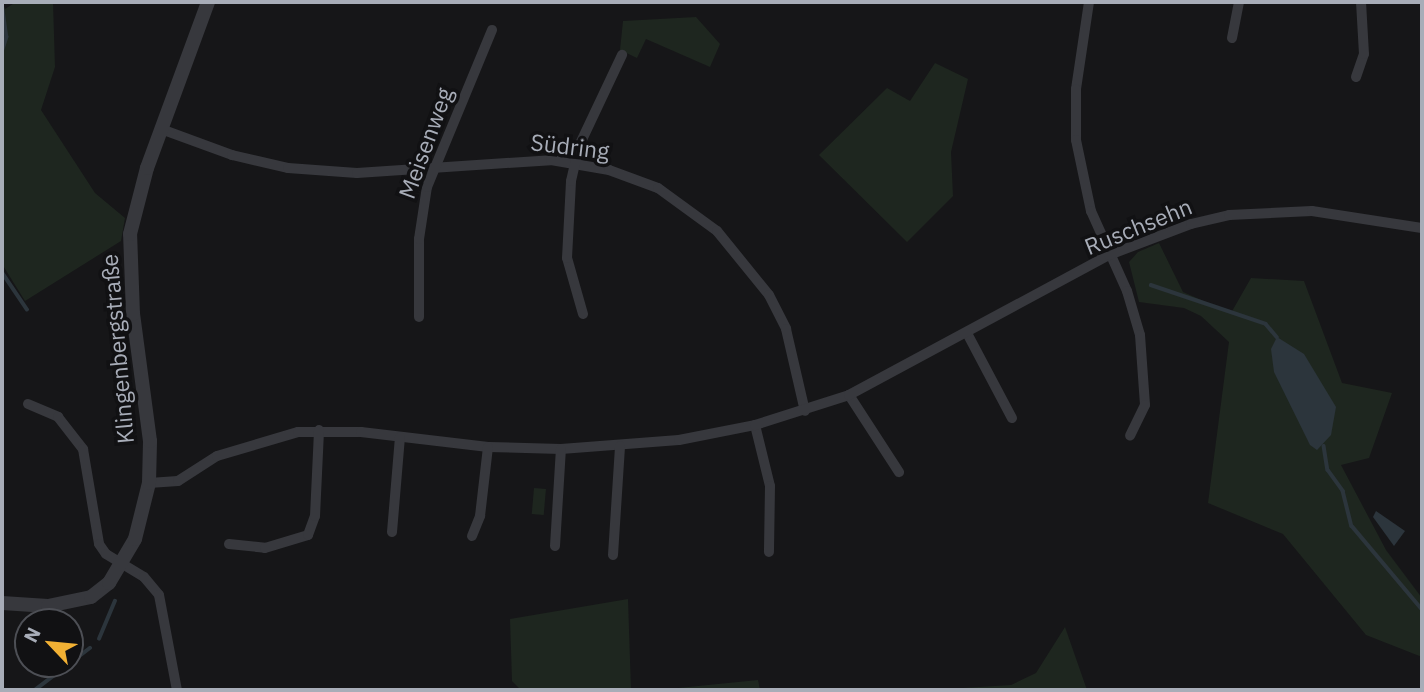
<!DOCTYPE html>
<html>
<head>
<meta charset="utf-8">
<style>
	body { margin:0 }
	#map { position:relative; width:1424px; height:692px; overflow:hidden; background:#161618; font-family:"IBM Plex Sans",sans-serif }
	div>[style] { position:absolute }
	.green>* { inset:0; background:#1e261f; transform-origin:0 0 }
	.water>* { inset:0; background:#2c353c }
	.stream>* { height:3.5px; margin:-1.75px; padding:0 1.75px; transform-origin:1.75px; border-radius:1.75px; background:#2c353c }
	.minor>* { height:10px; margin:-5px; padding:0 5px; transform-origin:5px; border-radius:5px; background:#37383d }
	.tertiary>* { height:14px; margin:-7px; padding:0 7px; transform-origin:7px; border-radius:7px; background:#37383d }
	span { translate:-50% -50%; white-space:nowrap; text-align:center; line-height:1.15; -webkit-text-stroke:7px #111113; paint-order:stroke }
	.street-label { font-size:23px; color:#a8adb8 }
	.frame { position:absolute; inset:0; border:4px solid #a8adb8; pointer-events:none }
	.north { position:absolute; left:14px; top:608px; width:70px; height:70px; box-sizing:border-box; background:#111113; border:2px solid #4d4f55; border-radius:50%; rotate:296deg; font-size:19px; font-weight:700; line-height:28px; text-align:center; color:#a8adb8 }
	.north::after { content:''; display:block; margin:auto; width:24px; height:32px; background:#f2b134; clip-path:polygon(50% 0,100% 100%,50% 72%,0 100%) }
</style>
</head>
<body>
<div id="map">
	<div class="green">
		<div style="clip-path:polygon(2px 2px,5px 9px,16px 2px,53px 2px,55px 67px,41px 110px,95px 193px,125px 218px,121px 241px,25px 301px,2px 264px)"></div>
		<div style="clip-path:polygon(696px 17px,720px 44px,710px 67px,646px 39px,637px 58px,620px 50px,623px 21px)"></div>
		<div style="clip-path:polygon(935px 63px,968px 79px,951px 152px,953px 196px,907px 242px,819px 155px,887px 88px,910px 101px)"></div>
		<div style="clip-path:polygon(1159px 243px,1183px 292px,1231px 313px,1251px 278px,1304px 281px,1342px 383px,1392px 393px,1369px 458px,1341px 465px,1386px 550px,1422px 598px,1422px 657px,1366px 635px,1283px 534px,1208px 503px,1229px 342px,1201px 316px,1184px 308px,1139px 302px,1129px 262px,1138px 252px)"></div>
		<div style="left:534px;top:488px;width:12px;height:26px;rotate:5deg"></div>
		<div style="clip-path:polygon(628px 599px,631px 690px,521px 690px,512px 681px,510px 619px)"></div>
		<div style="clip-path:polygon(1065px 627px,1087px 690px,930px 690px,1011px 685px,1036px 673px)"></div>
		<div style="clip-path:polygon(758px 680px,760px 690px,658px 690px)"></div>
	</div>
	<div class="water">
		<div style="clip-path:polygon(1277px 337px,1304px 354px,1336px 407px,1331px 435px,1317px 450px,1310px 445px,1274px 372px,1271px 349px)"></div>
		<div style="clip-path:polygon(1376px 511px,1405px 531px,1394px 546px,1373px 517px)"></div>
	</div>
	<div class="stream">
		<div style="left:2px;top:3px;width:34px;rotate:82deg"></div>
		<div style="left:7px;top:37px;width:16px;rotate:108deg"></div>
		<div style="left:2px;top:272px;width:45px;rotate:56deg"></div>
		<div style="left:1151px;top:285px;width:121px;rotate:18.7deg"></div>
		<div style="left:1266px;top:324px;width:17px;rotate:50deg"></div>
		<div style="left:1324px;top:446px;width:24px;rotate:81deg"></div>
		<div style="left:1328px;top:470px;width:26px;rotate:54deg"></div>
		<div style="left:1343px;top:491px;width:36px;rotate:76deg"></div>
		<div style="left:1352px;top:526px;width:109px;rotate:49.9deg"></div>
		<div style="left:99px;top:639px;width:41px;rotate:-67.2deg"></div>
		<div style="left:35px;top:690px;width:69px;rotate:-37.4deg"></div>
	</div>
	<div class="minor">
		<div style="left:1089px;top:2px;width:88px;rotate:98.5deg"></div>
		<div style="left:1076px;top:89px;width:51px;rotate:90deg"></div>
		<div style="left:1076px;top:140px;width:73px;rotate:78.1deg"></div>
		<div style="left:1091px;top:211px;width:88px;rotate:65.8deg"></div>
		<div style="left:1127px;top:291px;width:46px;rotate:73.5deg"></div>
		<div style="left:1140px;top:335px;width:70px;rotate:85.9deg"></div>
		<div style="left:1145px;top:405px;width:34px;rotate:116deg"></div>
		<div style="left:1232px;top:38px;width:37px;rotate:-79deg"></div>
		<div style="left:1356px;top:77px;width:24px;rotate:-71deg"></div>
		<div style="left:1364px;top:54px;width:52px;rotate:-93.3deg"></div>
		<div style="left:161px;top:129px;width:76px;rotate:20.1deg"></div>
		<div style="left:232px;top:155px;width:57px;rotate:13.1deg"></div>
		<div style="left:288px;top:168px;width:69px;rotate:4.1deg"></div>
		<div style="left:357px;top:173px;width:194px;rotate:-3.8deg"></div>
		<div style="left:551px;top:160px;width:59px;rotate:9.8deg"></div>
		<div style="left:609px;top:170px;width:52px;rotate:20.2deg"></div>
		<div style="left:658px;top:188px;width:73px;rotate:36.1deg"></div>
		<div style="left:717px;top:231px;width:82px;rotate:50.9deg"></div>
		<div style="left:769px;top:295px;width:38px;rotate:63deg"></div>
		<div style="left:786px;top:329px;width:84px;rotate:77deg"></div>
		<div style="left:583px;top:314px;width:58px;rotate:-105.9deg"></div>
		<div style="left:567px;top:258px;width:77px;rotate:-87deg"></div>
		<div style="left:571px;top:181px;width:36px;rotate:-77deg"></div>
		<div style="left:579px;top:146px;width:101px;rotate:-64.7deg"></div>
		<div style="left:419px;top:317px;width:78px;rotate:-90deg"></div>
		<div style="left:419px;top:239px;width:53px;rotate:-81.3deg"></div>
		<div style="left:427px;top:187px;width:170px;rotate:-67.5deg"></div>
		<div style="left:968px;top:335px;width:94px;rotate:62.1deg"></div>
		<div style="left:849px;top:395px;width:92px;rotate:57deg"></div>
		<div style="left:28px;top:404px;width:33px;rotate:23deg"></div>
		<div style="left:58px;top:417px;width:41px;rotate:52deg"></div>
		<div style="left:83px;top:449px;width:96px;rotate:80.4deg"></div>
		<div style="left:99px;top:544px;width:12px;rotate:55deg"></div>
		<div style="left:106px;top:554px;width:44px;rotate:31.2deg"></div>
		<div style="left:144px;top:577px;width:23px;rotate:50deg"></div>
		<div style="left:159px;top:595px;width:97px;rotate:79.3deg"></div>
		<div style="left:755px;top:425px;width:63px;rotate:76.2deg"></div>
		<div style="left:770px;top:486px;width:66px;rotate:90.9deg"></div>
		<div style="left:149px;top:483px;width:29px;rotate:-4deg"></div>
		<div style="left:178px;top:481px;width:46px;rotate:-32.7deg"></div>
		<div style="left:217px;top:456px;width:84px;rotate:-16.5deg"></div>
		<div style="left:298px;top:432px;width:63px"></div>
		<div style="left:361px;top:432px;width:128px;rotate:6.7deg"></div>
		<div style="left:488px;top:447px;width:73px;rotate:1.6deg"></div>
		<div style="left:561px;top:449px;width:118px;rotate:-4.4deg"></div>
		<div style="left:679px;top:440px;width:77px;rotate:-11.2deg"></div>
		<div style="left:755px;top:425px;width:99px;rotate:-17.7deg"></div>
		<div style="left:849px;top:395px;width:295px;rotate:-28.3deg"></div>
		<div style="left:1109px;top:255px;width:88px;rotate:-20.7deg"></div>
		<div style="left:1191px;top:224px;width:39px;rotate:-13deg"></div>
		<div style="left:1229px;top:215px;width:83px;rotate:-2.8deg"></div>
		<div style="left:1312px;top:211px;width:111px;rotate:8.8deg"></div>
		<div style="left:392px;top:532px;width:95px;rotate:-85.2deg"></div>
		<div style="left:472px;top:536px;width:22px;rotate:-68deg"></div>
		<div style="left:480px;top:516px;width:69px;rotate:-83.4deg"></div>
		<div style="left:229px;top:544px;width:36px;rotate:6deg"></div>
		<div style="left:265px;top:548px;width:45px;rotate:-16.8deg"></div>
		<div style="left:308px;top:535px;width:20px;rotate:-70deg"></div>
		<div style="left:315px;top:516px;width:86px;rotate:-87.3deg"></div>
		<div style="left:555px;top:546px;width:97px;rotate:-86.5deg"></div>
		<div style="left:613px;top:555px;width:109px;rotate:-86.3deg"></div>
	</div>
	<div class="tertiary">
		<div style="left:2px;top:603px;width:46px;rotate:3.7deg"></div>
		<div style="left:48px;top:606px;width:44px;rotate:-11.8deg"></div>
		<div style="left:91px;top:597px;width:23px;rotate:-38deg"></div>
		<div style="left:109px;top:583px;width:51px;rotate:-59.4deg"></div>
		<div style="left:135px;top:539px;width:58px;rotate:-76deg"></div>
		<div style="left:149px;top:483px;width:42px;rotate:-88.6deg"></div>
		<div style="left:150px;top:441px;width:128px;rotate:-97.6deg"></div>
		<div style="left:133px;top:314px;width:80px;rotate:-92.1deg"></div>
		<div style="left:130px;top:234px;width:68px;rotate:-75.6deg"></div>
		<div style="left:147px;top:168px;width:177px;rotate:-69.8deg"></div>
	</div>
	<div class="street-label">
		<span style="left:425px;top:143px;rotate:-70deg">Meisenweg</span>
		<span style="left:570px;top:146px;rotate:7deg">Südring</span>
		<span style="left:1138px;top:226px;rotate:-22deg">Ruschsehn</span>
		<span style="left:117px;top:349px;rotate:-95deg">Klingenbergstraße</span>
	</div>
	<div class="frame"></div>
	<div class="north">N</div>
</div>
</body>
</html>
